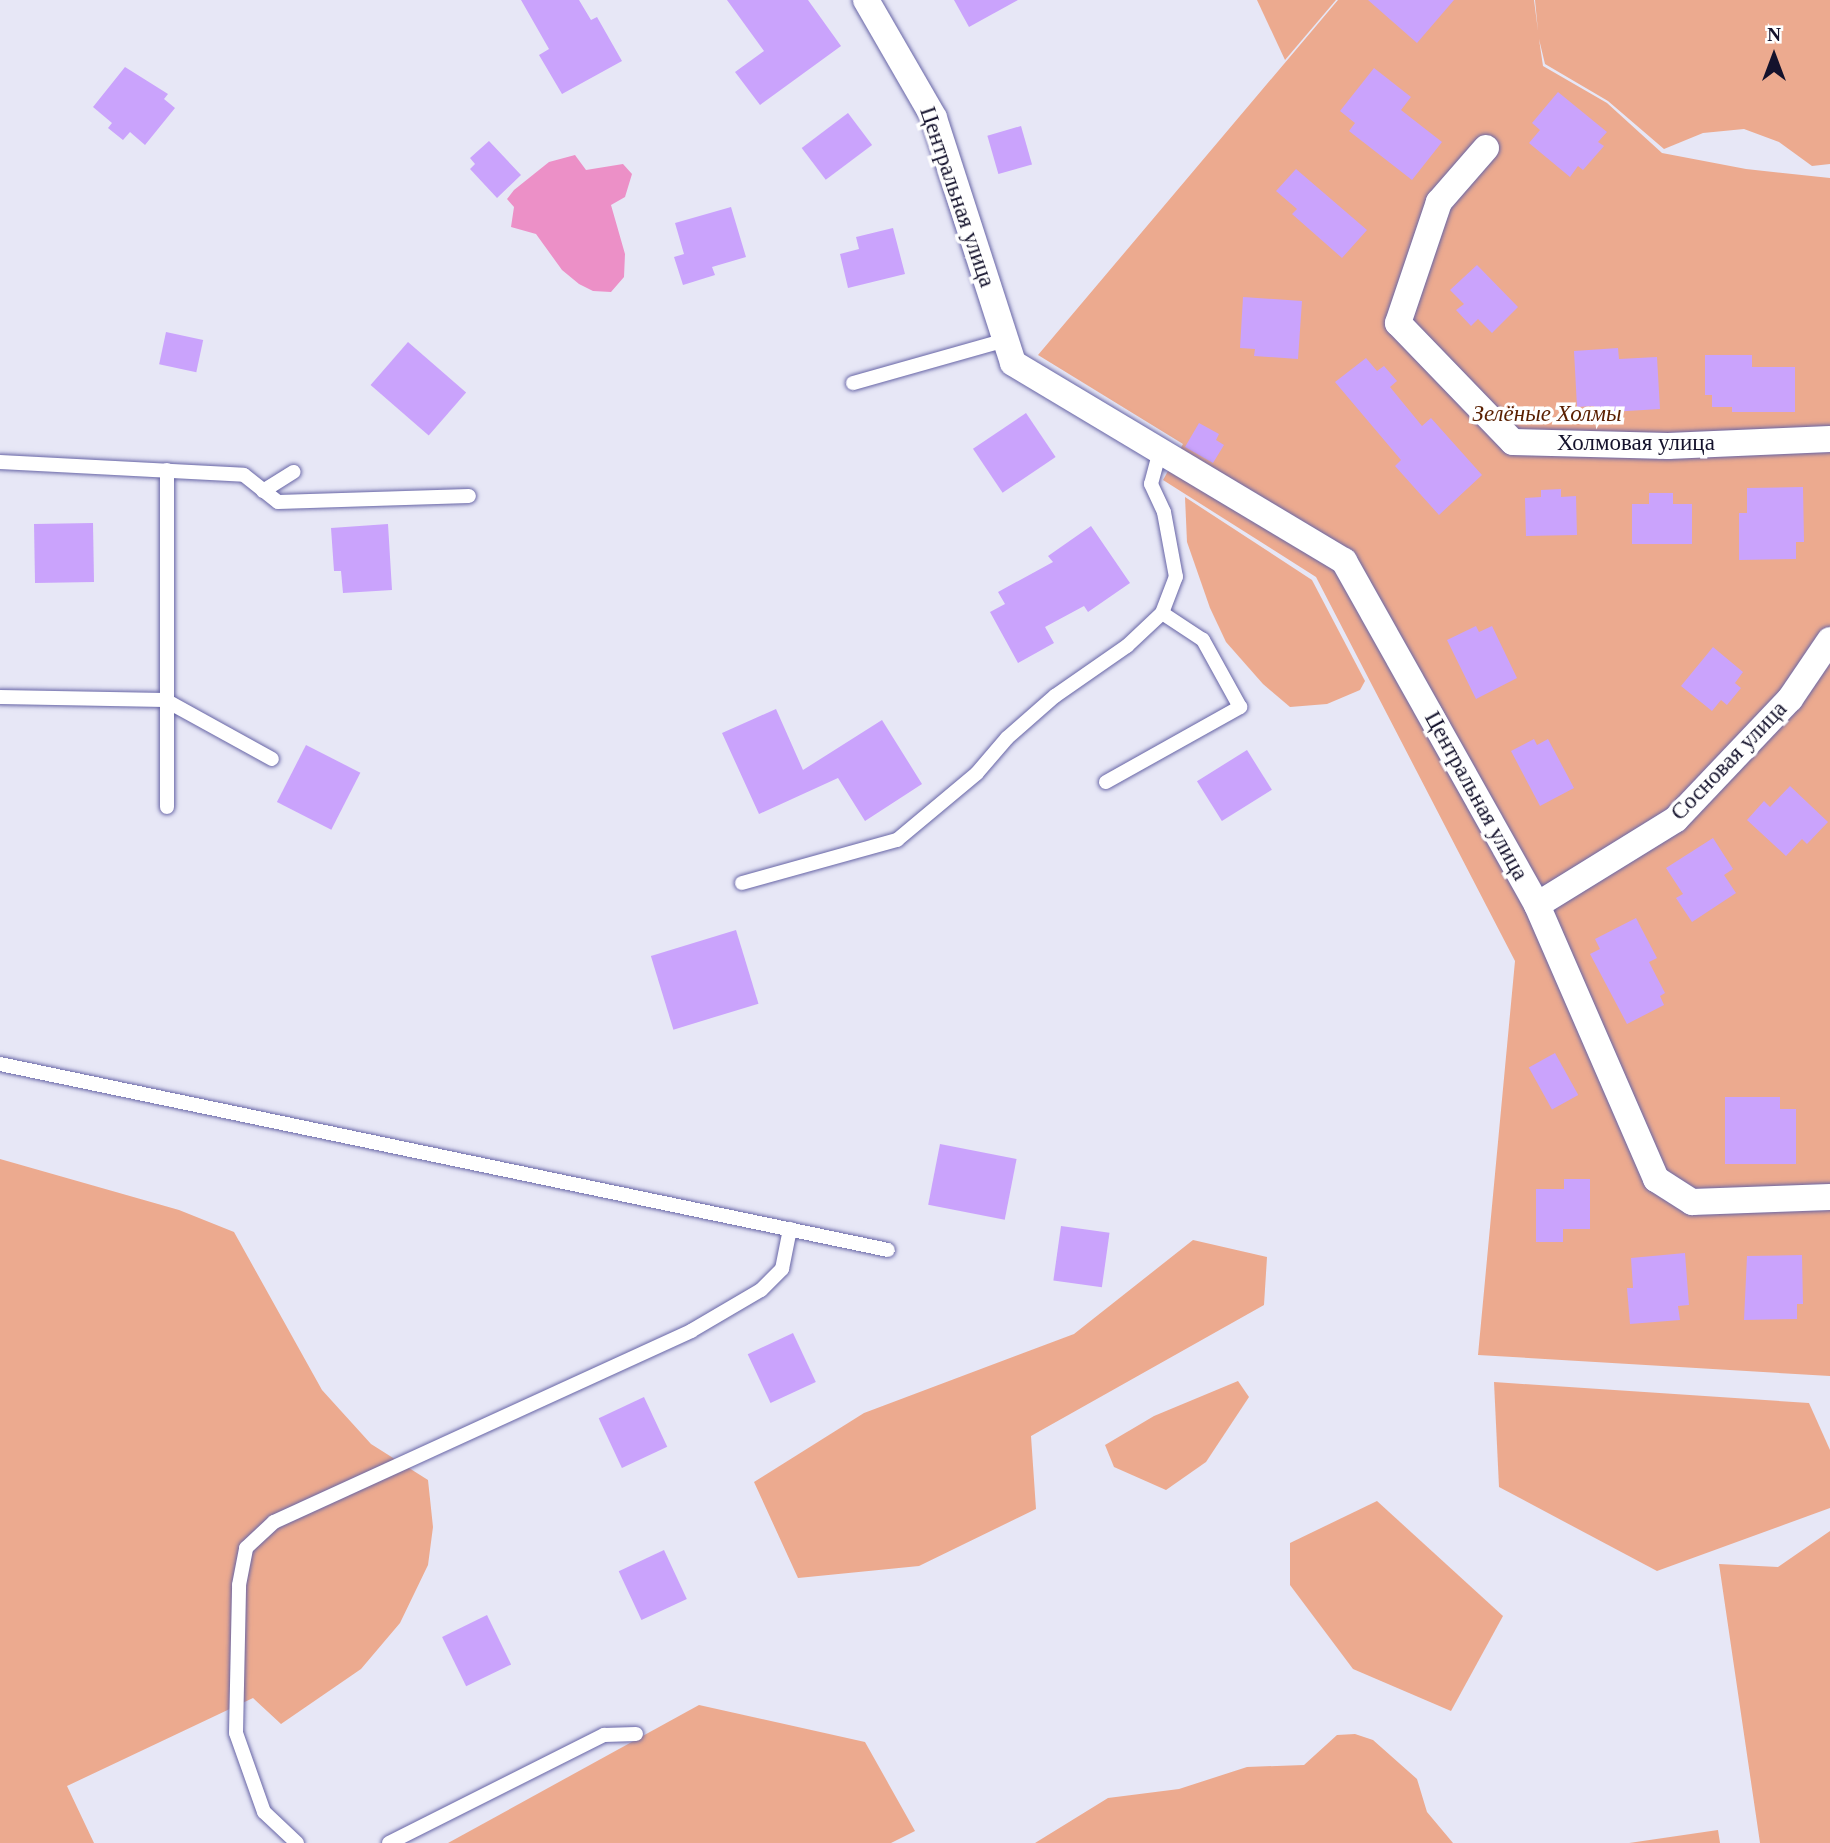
<!DOCTYPE html>
<html>
<head>
<meta charset="utf-8">
<style>
	body { margin:0 }
	#map { position:relative; width:1830px; height:1843px; overflow:hidden; background:#e7e7f6; font-family:Georgia,serif }
	div>[style] { position:absolute }
	.green>* { inset:0; background:#ecaa8f }
	.water>* { inset:0; background:#ec90c7 }
	.building>* { inset:0; background:#caa3fc; transform-origin:0 0 }
	.roads { filter:drop-shadow(0 0 2px #6765a6) drop-shadow(0 0 2px #6765a6) }
	.lane>* { height:14px; margin:-7px; padding:0 7px; transform-origin:7px; border-radius:7px; background:#fff }
	.street>* { height:26px; margin:-13px; padding:0 13px; transform-origin:13px; border-radius:13px; background:#fff }
	span { translate:-50% -50%; white-space:nowrap; text-align:center; line-height:1.15; -webkit-text-stroke:7px #fff; paint-order:stroke }
	.street-label { font-size:23px; color:#14122c }
	.park-label { font-size:23px; color:#5a1f00; font-style:italic }
	.north { position:absolute; left:1739px; top:21px; width:70px; height:70px; -webkit-text-stroke:5px #fff; paint-order:stroke; rotate:0deg; font-size:19px; font-weight:700; line-height:28px; text-align:center; color:#14122c }
	.north::after { content:''; display:block; margin:auto; width:24px; height:32px; background:#14122c; clip-path:polygon(50% 0,100% 100%,50% 72%,0 100%) }
</style>
</head>
<body>
<div id="map">
	<div class="green">
		<div style="clip-path:polygon(1257px 0,1336px 0,1285px 60px)"></div>
		<div style="clip-path:polygon(1338px 0,1534px 0,1538px 31px,1535px 0,1830px 0,1830px 164px,1812px 166px,1779px 142px,1744px 129px,1703px 133px,1664px 149px,1608px 101px,1545px 64px,1539px 39px,1543px 66px,1607px 103px,1662px 153px,1746px 169px,1830px 178px,1830px 1376px,1478px 1355px,1515px 961px,1316px 577px,1163px 480px,1183px 444px,1038px 355px)"></div>
		<div style="clip-path:polygon(1185px 497px,1312px 580px,1365px 681px,1360px 690px,1327px 704px,1290px 707px,1263px 684px,1226px 642px,1210px 608px,1187px 542px)"></div>
		<div style="clip-path:polygon(0 1159px,179px 1210px,234px 1232px,322px 1390px,371px 1444px,428px 1480px,433px 1527px,428px 1565px,400px 1623px,361px 1669px,281px 1724px,253px 1698px,67px 1786px,94px 1843px,0 1843px)"></div>
		<div style="clip-path:polygon(1193px 1240px,1267px 1257px,1264px 1305px,1031px 1436px,1036px 1509px,919px 1566px,798px 1578px,754px 1482px,864px 1413px,1074px 1334px)"></div>
		<div style="clip-path:polygon(1238px 1381px,1249px 1397px,1206px 1462px,1166px 1490px,1114px 1467px,1105px 1445px,1154px 1416px)"></div>
		<div style="clip-path:polygon(1494px 1382px,1809px 1403px,1830px 1450px,1830px 1508px,1657px 1571px,1499px 1487px)"></div>
		<div style="clip-path:polygon(1377px 1501px,1503px 1616px,1451px 1711px,1353px 1669px,1290px 1585px,1290px 1543px)"></div>
		<div style="clip-path:polygon(1830px 1531px,1830px 1843px,1760px 1843px,1719px 1564px,1778px 1567px)"></div>
		<div style="clip-path:polygon(699px 1705px,865px 1742px,915px 1831px,891px 1843px,448px 1843px)"></div>
		<div style="clip-path:polygon(1355px 1734px,1373px 1740px,1417px 1779px,1427px 1812px,1453px 1843px,1035px 1843px,1108px 1798px,1179px 1789px,1247px 1767px,1304px 1765px,1337px 1735px)"></div>
		<div style="clip-path:polygon(1718px 1830px,1720px 1843px,1629px 1843px)"></div>
	</div>
	<div class="water">
		<div style="clip-path:polygon(575px 155px,586px 170px,623px 164px,632px 174px,625px 197px,611px 205px,625px 254px,624px 277px,611px 292px,593px 291px,579px 284px,562px 270px,536px 234px,511px 227px,514px 207px,507px 199px,514px 190px,549px 162px)"></div>
	</div>
	<div class="building">
		<div style="clip-path:polygon(521px 0,579px 0,591px 20px,597px 17px,622px 61px,562px 94px,539px 55px,549px 49px)"></div>
		<div style="clip-path:polygon(727px 0,808px 0,841px 46px,760px 105px,735px 72px,764px 51px)"></div>
		<div style="clip-path:polygon(954px 0,1018px 0,969px 27px)"></div>
		<div style="clip-path:polygon(1368px 0,1454px 0,1417px 43px)"></div>
		<div style="clip-path:polygon(125px 67px,168px 94px,164px 99px,175px 108px,145px 145px,130px 132px,123px 140px,108px 128px,112px 123px,93px 107px)"></div>
		<div style="clip-path:polygon(1374px 68px,1411px 97px,1401px 110px,1442px 142px,1412px 180px,1349px 131px,1355px 123px,1340px 111px)"></div>
		<div style="clip-path:polygon(1558px 92px,1607px 132px,1598px 142px,1604px 146px,1583px 170px,1578px 166px,1570px 177px,1529px 143px,1540px 130px,1532px 123px)"></div>
		<div style="left:848px;top:113px;width:40px;height:58px;rotate:53deg"></div>
		<div style="left:1021px;top:126px;width:40px;height:35px;rotate:74deg"></div>
		<div style="clip-path:polygon(489px 141px,521px 175px,497px 198px,470px 169px,475px 164px,470px 158px)"></div>
		<div style="clip-path:polygon(1296px 169px,1367px 230px,1342px 258px,1292px 214px,1297px 209px,1276px 191px)"></div>
		<div style="clip-path:polygon(731px 207px,746px 257px,712px 267px,715px 275px,683px 285px,674px 257px,684px 254px,675px 223px)"></div>
		<div style="clip-path:polygon(893px 228px,905px 274px,848px 288px,840px 254px,859px 249px,856px 237px)"></div>
		<div style="clip-path:polygon(1477px 265px,1518px 307px,1492px 333px,1478px 319px,1471px 326px,1456px 310px,1464px 304px,1450px 290px)"></div>
		<div style="clip-path:polygon(1243px 297px,1302px 301px,1298px 359px,1254px 356px,1255px 349px,1240px 348px)"></div>
		<div style="left:166px;top:332px;width:38px;height:33px;rotate:12deg"></div>
		<div style="left:408px;top:342px;width:77px;height:57px;rotate:41deg"></div>
		<div style="clip-path:polygon(1618px 348px,1619px 359px,1657px 357px,1660px 409px,1594px 413px,1594px 406px,1577px 407px,1574px 351px)"></div>
		<div style="clip-path:polygon(1705px 355px,1752px 355px,1752px 367px,1795px 367px,1795px 412px,1732px 412px,1732px 407px,1712px 407px,1712px 395px,1705px 395px)"></div>
		<div style="clip-path:polygon(1366px 358px,1377px 371px,1384px 366px,1397px 381px,1390px 387px,1422px 426px,1431px 418px,1482px 475px,1439px 515px,1395px 466px,1401px 460px,1335px 382px)"></div>
		<div style="left:1026px;top:413px;width:53px;height:64px;rotate:56deg"></div>
		<div style="clip-path:polygon(1199px 423px,1219px 434px,1216px 440px,1224px 445px,1213px 463px,1185px 447px)"></div>
		<div style="clip-path:polygon(1803px 487px,1804px 542px,1796px 542px,1796px 559px,1739px 560px,1739px 513px,1747px 513px,1747px 488px)"></div>
		<div style="clip-path:polygon(1561px 489px,1561px 497px,1576px 496px,1577px 535px,1526px 536px,1525px 498px,1541px 497px,1541px 490px)"></div>
		<div style="clip-path:polygon(1649px 493px,1673px 493px,1673px 504px,1692px 504px,1692px 544px,1632px 544px,1632px 504px,1649px 504px)"></div>
		<div style="left:93px;top:523px;width:59px;height:59px;rotate:89deg"></div>
		<div style="clip-path:polygon(388px 524px,392px 590px,343px 593px,341px 571px,334px 571px,331px 528px)"></div>
		<div style="clip-path:polygon(1091px 526px,1130px 583px,1088px 612px,1084px 606px,1045px 627px,1054px 643px,1018px 663px,990px 612px,1005px 604px,998px 592px,1053px 562px,1048px 556px)"></div>
		<div style="clip-path:polygon(1476px 626px,1479px 632px,1492px 626px,1517px 678px,1476px 699px,1447px 640px)"></div>
		<div style="clip-path:polygon(1713px 647px,1743px 672px,1735px 683px,1741px 688px,1727px 705px,1721px 700px,1712px 711px,1681px 686px)"></div>
		<div style="clip-path:polygon(776px 709px,803px 770px,882px 720px,922px 784px,865px 821px,838px 778px,759px 814px,722px 733px)"></div>
		<div style="clip-path:polygon(1534px 739px,1537px 745px,1548px 739px,1574px 788px,1540px 806px,1511px 751px)"></div>
		<div style="left:306px;top:745px;width:61px;height:64px;rotate:27deg"></div>
		<div style="left:1247px;top:750px;width:47px;height:59px;rotate:58deg"></div>
		<div style="clip-path:polygon(1790px 786px,1828px 822px,1807px 844px,1802px 839px,1786px 856px,1747px 820px,1764px 801px,1770px 807px)"></div>
		<div style="clip-path:polygon(1713px 838px,1733px 869px,1724px 875px,1736px 893px,1692px 922px,1676px 898px,1683px 894px,1666px 868px)"></div>
		<div style="clip-path:polygon(1636px 918px,1657px 958px,1649px 962px,1665px 993px,1660px 996px,1664px 1005px,1627px 1024px,1590px 954px,1600px 949px,1595px 939px)"></div>
		<div style="left:736px;top:930px;width:77px;height:89px;rotate:73deg"></div>
		<div style="left:1555px;top:1053px;width:48px;height:30px;rotate:61deg"></div>
		<div style="clip-path:polygon(1725px 1097px,1780px 1097px,1780px 1109px,1796px 1109px,1796px 1164px,1725px 1164px)"></div>
		<div style="left:940px;top:1144px;width:78px;height:62px;rotate:11deg"></div>
		<div style="clip-path:polygon(1564px 1179px,1590px 1179px,1590px 1229px,1563px 1229px,1563px 1242px,1536px 1242px,1536px 1189px,1564px 1189px)"></div>
		<div style="left:1061px;top:1226px;width:49px;height:55px;rotate:8deg"></div>
		<div style="clip-path:polygon(1685px 1253px,1689px 1305px,1678px 1306px,1680px 1320px,1630px 1324px,1627px 1288px,1633px 1288px,1631px 1258px)"></div>
		<div style="clip-path:polygon(1802px 1255px,1803px 1304px,1797px 1304px,1797px 1319px,1744px 1320px,1747px 1256px)"></div>
		<div style="left:793px;top:1333px;width:54px;height:50px;rotate:65deg"></div>
		<div style="left:644px;top:1397px;width:55px;height:50px;rotate:65deg"></div>
		<div style="left:664px;top:1550px;width:54px;height:50px;rotate:65deg"></div>
		<div style="left:487px;top:1615px;width:55px;height:50px;rotate:64deg"></div>
	</div>
	<div class="roads">
		<div class="lane">
			<div style="left:853px;top:383px;width:159px;rotate:-15.7deg"></div>
			<div style="left:0;top:462px;width:244px;rotate:3deg"></div>
			<div style="left:244px;top:475px;width:43px;rotate:38.5deg"></div>
			<div style="left:278px;top:502px;width:191px;rotate:-1.8deg"></div>
			<div style="left:167px;top:470px;width:337px;rotate:90deg"></div>
			<div style="left:263px;top:491px;width:36px;rotate:-32deg"></div>
			<div style="left:0;top:697px;width:165px;rotate:1deg"></div>
			<div style="left:165px;top:700px;width:122px;rotate:28.9deg"></div>
			<div style="left:1106px;top:782px;width:154px;rotate:-29.2deg"></div>
			<div style="left:1240px;top:707px;width:77px;rotate:-118.9deg"></div>
			<div style="left:1203px;top:640px;width:49px;rotate:-146.6deg"></div>
			<div style="left:742px;top:883px;width:161px;rotate:-15.5deg"></div>
			<div style="left:897px;top:840px;width:104px;rotate:-39.9deg"></div>
			<div style="left:977px;top:773px;width:46px;rotate:-49.4deg"></div>
			<div style="left:1007px;top:738px;width:64px;rotate:-41.2deg"></div>
			<div style="left:1055px;top:696px;width:88px;rotate:-34.8deg"></div>
			<div style="left:1127px;top:646px;width:48px;rotate:-43.3deg"></div>
			<div style="left:1162px;top:613px;width:39px;rotate:-69deg"></div>
			<div style="left:1176px;top:577px;width:66px;rotate:-100.5deg"></div>
			<div style="left:1164px;top:512px;width:31px;rotate:-115deg"></div>
			<div style="left:1151px;top:484px;width:34px;rotate:-75deg"></div>
			<div style="left:0;top:1064px;width:907px;rotate:11.83deg"></div>
			<div style="left:297px;top:1843px;width:45px;rotate:-136.8deg"></div>
			<div style="left:264px;top:1812px;width:84px;rotate:-109.5deg"></div>
			<div style="left:236px;top:1733px;width:148px;rotate:-88.8deg"></div>
			<div style="left:239px;top:1585px;width:38px;rotate:-79deg"></div>
			<div style="left:246px;top:1548px;width:38px;rotate:-43deg"></div>
			<div style="left:274px;top:1522px;width:459px;rotate:-24.6deg"></div>
			<div style="left:691px;top:1331px;width:81px;rotate:-30.4deg"></div>
			<div style="left:761px;top:1290px;width:30px;rotate:-45deg"></div>
			<div style="left:782px;top:1269px;width:41px;rotate:-78.7deg"></div>
			<div style="left:389px;top:1843px;width:241px;rotate:-26.7deg"></div>
			<div style="left:604px;top:1735px;width:32px;rotate:-2deg"></div>
		</div>
		<div class="street">
			<div style="left:866px;top:0;width:136px;rotate:60deg"></div>
			<div style="left:934px;top:118px;width:257px;rotate:72.1deg"></div>
			<div style="left:1013px;top:363px;width:386px;rotate:30.9deg"></div>
			<div style="left:1344px;top:561px;width:394px;rotate:60.7deg"></div>
			<div style="left:1537px;top:905px;width:299px;rotate:66.5deg"></div>
			<div style="left:1656px;top:1179px;width:43px;rotate:32.6deg"></div>
			<div style="left:1692px;top:1202px;width:138px;rotate:-2.1deg"></div>
			<div style="left:1486px;top:148px;width:72px;rotate:131deg"></div>
			<div style="left:1439px;top:202px;width:128px;rotate:108.7deg"></div>
			<div style="left:1398px;top:323px;width:165px;rotate:46deg"></div>
			<div style="left:1513px;top:442px;width:155px;rotate:1.5deg"></div>
			<div style="left:1668px;top:446px;width:162px;rotate:-2.5deg"></div>
			<div style="left:1537px;top:905px;width:163px;rotate:-31.7deg"></div>
			<div style="left:1676px;top:819px;width:166px;rotate:-46.5deg"></div>
			<div style="left:1790px;top:699px;width:71px;rotate:-55.9deg"></div>
		</div>
	</div>
	<div class="street-label">
		<span style="left:957px;top:197px;rotate:71deg">Центральная улица</span>
		<span style="left:1636px;top:443px">Холмовая улица</span>
		<span style="left:1729px;top:761px;rotate:-46deg">Сосновая улица</span>
		<span style="left:1476px;top:796px;rotate:61deg">Центральная улица</span>
	</div>
	<div class="park-label">
		<span style="left:1547px;top:414px">Зелёные Холмы</span>
	</div>
	<div class="north">N</div>
</div>
</body>
</html>
